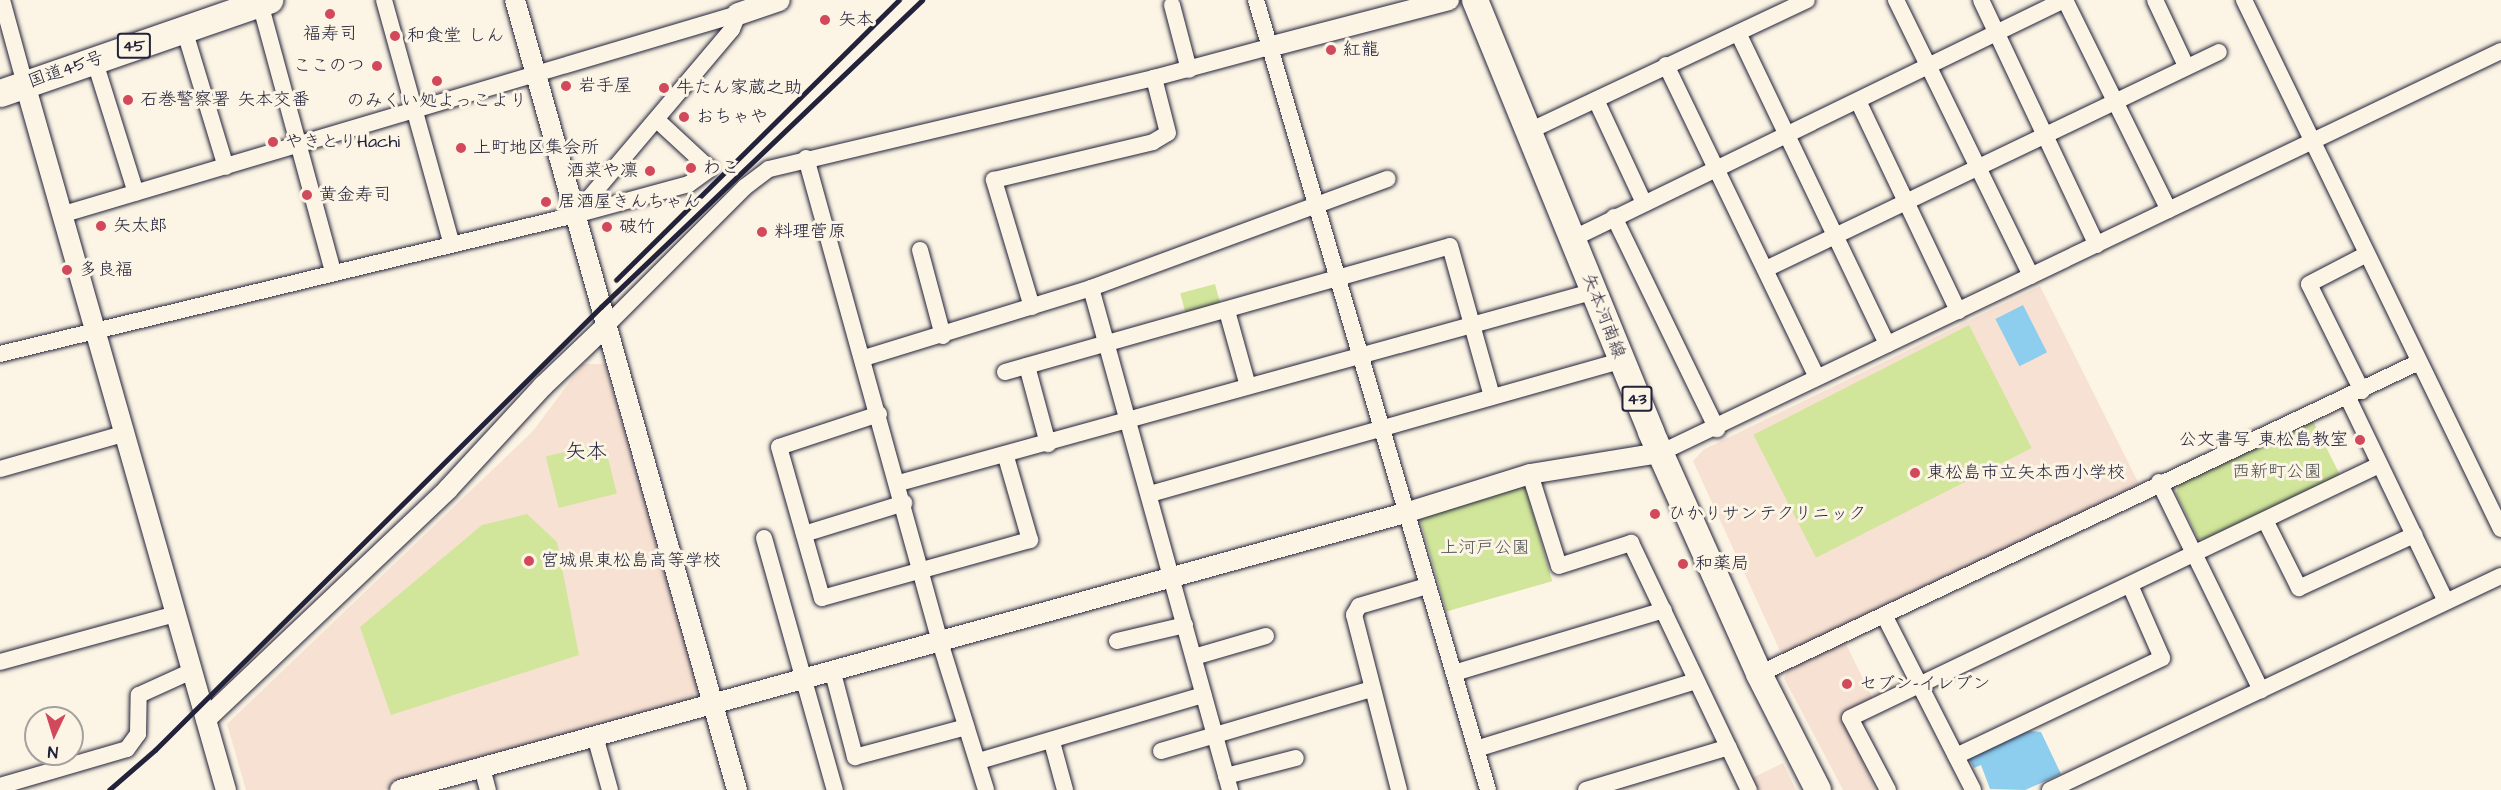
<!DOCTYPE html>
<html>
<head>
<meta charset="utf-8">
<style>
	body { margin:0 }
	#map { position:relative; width:2501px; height:790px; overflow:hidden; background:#fcf5e5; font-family:"Architects Daughter","Klee One",sans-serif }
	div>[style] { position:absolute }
	.built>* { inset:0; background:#f7e1d2 }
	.green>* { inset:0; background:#d1e69b; transform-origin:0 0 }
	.water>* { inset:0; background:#8dcdee; transform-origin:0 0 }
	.roads { filter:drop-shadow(0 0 2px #22223b) drop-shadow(0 0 2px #22223b) }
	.minor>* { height:16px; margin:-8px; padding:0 8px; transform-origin:8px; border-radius:8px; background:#fcf5e5 }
	.tertiary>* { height:20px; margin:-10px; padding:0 10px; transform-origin:10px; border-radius:10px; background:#fcf5e5 }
	.secondary>* { height:22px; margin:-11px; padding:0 11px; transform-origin:11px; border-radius:11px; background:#fcf5e5 }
	.primary>* { height:26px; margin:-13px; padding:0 13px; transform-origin:13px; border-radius:13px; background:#fcf5e5 }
	.trunk>* { height:27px; margin:-13.5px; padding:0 13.5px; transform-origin:13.5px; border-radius:13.5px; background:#fcf5e5 }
	.rail>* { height:4.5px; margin:-2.25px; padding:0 2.25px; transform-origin:2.25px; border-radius:2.25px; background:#22223b }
	.dots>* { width:16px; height:16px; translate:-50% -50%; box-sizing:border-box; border:3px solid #fcf5e5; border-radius:50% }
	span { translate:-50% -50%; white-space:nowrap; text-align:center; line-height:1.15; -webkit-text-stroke:6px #fcf5e5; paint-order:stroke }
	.shield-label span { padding:2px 4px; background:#fcf5e5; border:2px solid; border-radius:4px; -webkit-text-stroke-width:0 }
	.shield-label { font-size:16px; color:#22223b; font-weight:700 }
	.poi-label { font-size:18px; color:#22223b }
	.left { translate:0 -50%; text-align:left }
	.right { translate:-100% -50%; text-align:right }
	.street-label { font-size:18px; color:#22223b }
	.park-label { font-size:18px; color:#4e5353 }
	.quarter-label { font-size:21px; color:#22223b }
	.north { position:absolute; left:24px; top:706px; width:60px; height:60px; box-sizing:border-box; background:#fcf5e5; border:2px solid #a5a1a1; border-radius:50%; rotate:184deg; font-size:16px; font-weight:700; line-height:24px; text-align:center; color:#22223b }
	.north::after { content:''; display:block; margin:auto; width:21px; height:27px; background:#d1495b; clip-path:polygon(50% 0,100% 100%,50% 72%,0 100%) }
</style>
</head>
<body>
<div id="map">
	<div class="built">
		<div style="clip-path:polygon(2040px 286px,2139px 484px,1791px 655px,1780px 651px,1693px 461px,1703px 450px)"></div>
		<div style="clip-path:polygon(583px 364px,605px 364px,698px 690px,688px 701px,383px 790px,246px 790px,227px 724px,533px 431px)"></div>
		<div style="clip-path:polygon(1845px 642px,1873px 699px,1842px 715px,1875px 790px,1843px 790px,1784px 678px,1789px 668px)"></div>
		<div style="clip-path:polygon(1783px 763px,1796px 790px,1759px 790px,1752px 778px)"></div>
	</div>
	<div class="green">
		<div style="left:1215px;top:284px;width:20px;height:36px;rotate:75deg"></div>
		<div style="left:1969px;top:325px;width:138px;height:242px;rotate:63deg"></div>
		<div style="clip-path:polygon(2312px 419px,2341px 477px,2208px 541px,2198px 538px,2176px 494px,2179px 483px)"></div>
		<div style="left:604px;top:442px;width:53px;height:60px;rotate:76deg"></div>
		<div style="left:1525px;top:486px;width:99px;height:110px;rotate:74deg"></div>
		<div style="clip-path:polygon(527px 514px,557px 542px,579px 655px,391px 715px,360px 627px,482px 525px)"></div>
	</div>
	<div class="water">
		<div style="left:2023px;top:305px;width:53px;height:31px;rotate:63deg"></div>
		<div style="clip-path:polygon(2029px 731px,2041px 732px,2061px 774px,2025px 790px,1990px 789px,1981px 765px,1974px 768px,1968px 756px)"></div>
	</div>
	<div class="roads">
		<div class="minor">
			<div style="left:2px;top:0;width:87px;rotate:74.7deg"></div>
			<div style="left:384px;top:0;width:251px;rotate:74.5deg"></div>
			<div style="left:1256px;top:0;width:823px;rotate:73.63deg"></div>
			<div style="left:1896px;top:0;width:307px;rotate:63.9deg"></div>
			<div style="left:1981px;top:0;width:271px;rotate:64.7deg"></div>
			<div style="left:2065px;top:0;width:234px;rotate:63.7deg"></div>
			<div style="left:2155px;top:0;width:73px;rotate:64.8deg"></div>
			<div style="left:2244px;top:0;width:588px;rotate:64.09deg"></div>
			<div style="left:260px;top:3px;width:279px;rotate:74.8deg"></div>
			<div style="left:1172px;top:5px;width:67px;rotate:75.3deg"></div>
			<div style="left:184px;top:29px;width:144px;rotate:73.1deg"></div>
			<div style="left:1739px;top:35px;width:343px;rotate:64.4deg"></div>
			<div style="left:94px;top:59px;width:140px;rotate:72.6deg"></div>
			<div style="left:1666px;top:65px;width:347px;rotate:64.2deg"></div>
			<div style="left:1596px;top:100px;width:114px;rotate:65deg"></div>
			<div style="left:1858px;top:101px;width:233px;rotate:64.5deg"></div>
			<div style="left:1529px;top:131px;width:307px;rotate:-25.2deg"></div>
			<div style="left:806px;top:158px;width:502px;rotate:74.52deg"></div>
			<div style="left:940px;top:642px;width:155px;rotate:72.7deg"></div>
			<div style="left:64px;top:214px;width:703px;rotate:-16.53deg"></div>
			<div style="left:575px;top:215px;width:118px;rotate:-15.2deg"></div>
			<div style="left:689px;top:184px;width:26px;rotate:-36deg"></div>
			<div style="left:710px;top:169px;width:72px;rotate:-137.2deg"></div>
			<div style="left:1614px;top:217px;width:236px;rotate:64.1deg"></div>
			<div style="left:1572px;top:239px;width:547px;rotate:-25.91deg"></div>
			<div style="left:920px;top:250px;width:89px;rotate:75deg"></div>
			<div style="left:1766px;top:269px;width:502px;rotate:-25.6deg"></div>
			<div style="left:1091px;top:288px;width:521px;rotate:74.52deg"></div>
			<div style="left:1032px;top:307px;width:133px;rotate:-106.7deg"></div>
			<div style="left:994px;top:180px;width:163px;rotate:-13.4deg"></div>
			<div style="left:1153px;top:142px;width:17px;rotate:-31deg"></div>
			<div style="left:1168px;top:133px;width:57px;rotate:-104.3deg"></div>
			<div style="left:1227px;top:311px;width:78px;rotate:74.4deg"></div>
			<div style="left:605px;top:327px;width:198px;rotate:-45deg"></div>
			<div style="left:745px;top:187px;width:30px;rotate:-37deg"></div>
			<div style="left:769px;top:169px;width:396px;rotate:-13.3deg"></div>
			<div style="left:1154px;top:78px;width:119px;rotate:-15.1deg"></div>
			<div style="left:0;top:354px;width:592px;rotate:-13.59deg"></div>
			<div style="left:575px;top:215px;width:243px;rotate:-49.8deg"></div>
			<div style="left:732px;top:29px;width:16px;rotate:-68deg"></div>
			<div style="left:864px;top:358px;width:238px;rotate:-17.1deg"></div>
			<div style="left:1091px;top:288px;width:316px;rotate:-20.2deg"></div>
			<div style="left:1027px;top:366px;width:81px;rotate:74.9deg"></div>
			<div style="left:1005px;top:372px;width:462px;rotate:-15.8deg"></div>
			<div style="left:1450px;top:246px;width:156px;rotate:74.4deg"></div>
			<div style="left:2362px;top:391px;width:119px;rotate:-116.4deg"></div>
			<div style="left:2309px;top:284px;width:65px;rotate:-27.3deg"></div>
			<div style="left:2348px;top:398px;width:224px;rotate:64.3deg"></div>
			<div style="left:879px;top:414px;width:105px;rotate:161.7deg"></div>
			<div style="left:779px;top:447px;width:157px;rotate:74.1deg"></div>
			<div style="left:822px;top:598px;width:216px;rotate:-15.6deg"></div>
			<div style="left:1030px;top:540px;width:86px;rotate:-106.1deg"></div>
			<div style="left:1660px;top:453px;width:932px;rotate:-25.55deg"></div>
			<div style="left:0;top:469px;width:128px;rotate:-15.9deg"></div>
			<div style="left:1530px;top:474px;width:96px;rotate:72.5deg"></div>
			<div style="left:1559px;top:566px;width:76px;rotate:-17.7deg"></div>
			<div style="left:1631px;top:543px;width:274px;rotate:64.5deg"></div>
			<div style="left:2159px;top:482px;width:232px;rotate:63.9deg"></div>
			<div style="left:899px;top:483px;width:722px;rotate:-15.42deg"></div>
			<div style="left:1150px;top:494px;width:489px;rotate:-15.8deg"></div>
			<div style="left:2266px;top:522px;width:74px;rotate:63.4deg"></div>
			<div style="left:2299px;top:588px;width:127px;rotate:-24.7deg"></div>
			<div style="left:804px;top:534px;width:105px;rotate:-17.2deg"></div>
			<div style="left:764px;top:538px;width:262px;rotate:74.3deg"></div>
			<div style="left:1884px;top:615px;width:196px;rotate:63deg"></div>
			<div style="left:1117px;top:641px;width:70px;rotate:-13.2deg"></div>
			<div style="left:1194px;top:657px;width:75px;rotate:-16.3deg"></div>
			<div style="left:0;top:662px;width:181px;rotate:-15.3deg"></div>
			<div style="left:833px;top:673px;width:87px;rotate:75.3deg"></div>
			<div style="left:855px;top:757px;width:115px;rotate:-15.1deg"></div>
			<div style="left:1454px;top:673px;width:219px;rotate:-16.7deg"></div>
			<div style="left:1759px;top:674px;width:730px;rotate:-25.3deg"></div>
			<div style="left:595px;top:736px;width:56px;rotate:74.5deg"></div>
			<div style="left:1052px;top:742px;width:50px;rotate:74.8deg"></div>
			<div style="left:1476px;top:749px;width:230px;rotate:-17.2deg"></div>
			<div style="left:1161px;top:751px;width:219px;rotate:-16.4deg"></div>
			<div style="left:1956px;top:756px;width:228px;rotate:-25.4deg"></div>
			<div style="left:2162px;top:658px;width:80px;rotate:-113.7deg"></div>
			<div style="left:979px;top:761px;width:234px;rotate:-16.4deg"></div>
			<div style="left:482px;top:768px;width:23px;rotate:75deg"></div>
			<div style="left:1226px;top:776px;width:72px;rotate:-14.4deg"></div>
			<div style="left:0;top:786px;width:132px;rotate:-16.2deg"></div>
			<div style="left:127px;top:749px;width:19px;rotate:-54deg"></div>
			<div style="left:138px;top:734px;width:39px;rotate:-89deg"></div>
			<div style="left:139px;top:695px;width:58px;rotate:-24.4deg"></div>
			<div style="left:1399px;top:790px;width:181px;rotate:-104.4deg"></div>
			<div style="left:1354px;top:615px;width:10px;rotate:-61deg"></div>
			<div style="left:1359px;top:606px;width:71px;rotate:-16.4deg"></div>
			<div style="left:1586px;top:790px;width:149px;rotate:-16.7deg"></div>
			<div style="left:1888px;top:790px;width:81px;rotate:-117.8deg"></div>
			<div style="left:1850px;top:718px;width:586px;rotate:-25.56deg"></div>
			<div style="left:2050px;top:790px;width:499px;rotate:-25.4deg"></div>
		</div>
		<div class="tertiary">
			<div style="left:515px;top:0;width:821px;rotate:74.3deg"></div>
			<div style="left:1269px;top:47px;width:186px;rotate:-14.6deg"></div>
			<div style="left:25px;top:84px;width:734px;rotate:74.11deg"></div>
			<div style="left:206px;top:719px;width:334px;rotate:-43.5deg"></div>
			<div style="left:448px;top:489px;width:140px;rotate:-47.3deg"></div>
			<div style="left:543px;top:386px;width:86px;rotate:-43.6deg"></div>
			<div style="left:400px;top:790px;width:1042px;rotate:-15.41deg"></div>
			<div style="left:1405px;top:513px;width:131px;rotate:-17.3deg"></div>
			<div style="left:1530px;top:474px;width:132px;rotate:-9.2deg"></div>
		</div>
		<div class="secondary">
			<div style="left:738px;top:14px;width:43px;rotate:-18.9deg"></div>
		</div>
		<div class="primary">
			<div style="left:1475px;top:0;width:466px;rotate:67.8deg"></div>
			<div style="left:1651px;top:432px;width:265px;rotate:65.9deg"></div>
			<div style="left:1759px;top:674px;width:130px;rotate:63deg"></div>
		</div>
		<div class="trunk">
			<div style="left:0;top:93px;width:285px;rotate:-19.1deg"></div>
		</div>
	</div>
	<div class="rail">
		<div style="left:616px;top:280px;width:398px;rotate:-44.7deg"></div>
		<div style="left:109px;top:790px;width:61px;rotate:-41deg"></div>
		<div style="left:155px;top:750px;width:629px;rotate:-44.81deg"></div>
		<div style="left:601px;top:307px;width:444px;rotate:-43.7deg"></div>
	</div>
	<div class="dots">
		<div style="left:330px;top:14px;background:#d1495b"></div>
		<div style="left:825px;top:20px;background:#d1495b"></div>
		<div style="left:395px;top:36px;background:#d1495b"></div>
		<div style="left:1331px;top:50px;background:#d1495b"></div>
		<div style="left:377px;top:66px;background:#d1495b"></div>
		<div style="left:437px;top:81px;background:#d1495b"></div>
		<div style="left:566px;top:86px;background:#d1495b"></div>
		<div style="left:664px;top:88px;background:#d1495b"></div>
		<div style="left:128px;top:100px;background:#d1495b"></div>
		<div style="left:684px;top:117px;background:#d1495b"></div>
		<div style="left:273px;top:142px;background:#d1495b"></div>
		<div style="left:461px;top:148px;background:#d1495b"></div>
		<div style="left:691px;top:168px;background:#d1495b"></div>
		<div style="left:650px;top:171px;background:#d1495b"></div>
		<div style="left:307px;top:195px;background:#d1495b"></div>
		<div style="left:546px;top:202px;background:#d1495b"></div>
		<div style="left:101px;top:226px;background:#d1495b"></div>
		<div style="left:607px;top:227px;background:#d1495b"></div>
		<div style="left:762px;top:232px;background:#d1495b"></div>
		<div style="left:67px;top:270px;background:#d1495b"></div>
		<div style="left:2360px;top:440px;background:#d1495b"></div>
		<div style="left:1915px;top:473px;background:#d1495b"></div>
		<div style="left:1655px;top:514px;background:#d1495b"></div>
		<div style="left:529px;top:561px;background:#d1495b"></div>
		<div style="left:1683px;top:564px;background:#d1495b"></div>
		<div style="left:1847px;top:684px;background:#d1495b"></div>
	</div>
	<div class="shield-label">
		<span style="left:134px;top:46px">45</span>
		<span style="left:1637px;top:399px">43</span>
	</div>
	<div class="poi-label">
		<span class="left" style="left:838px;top:20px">矢本</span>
		<span style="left:330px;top:34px">福寿司</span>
		<span class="left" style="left:407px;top:36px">和食堂 しん</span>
		<span class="left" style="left:1343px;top:50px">紅龍</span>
		<span class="right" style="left:365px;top:66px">ここのつ</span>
		<span class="left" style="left:578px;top:86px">岩手屋</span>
		<span class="left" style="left:676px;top:88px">牛たん家蔵之助</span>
		<span class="left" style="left:140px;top:100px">石巻警察署 矢本交番</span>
		<span style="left:437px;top:101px">のみくい処よっこより</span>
		<span class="left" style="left:696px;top:117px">おちゃや</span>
		<span class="left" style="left:285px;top:142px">やきとりHachi</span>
		<span class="left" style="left:473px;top:148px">上町地区集会所</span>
		<span class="left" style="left:703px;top:168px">わこ</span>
		<span class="right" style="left:638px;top:171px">酒菜や凛</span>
		<span class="left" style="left:319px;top:195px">黄金寿司</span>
		<span class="left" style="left:558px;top:202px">居酒屋きんちゃん</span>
		<span class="left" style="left:113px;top:226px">矢太郎</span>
		<span class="left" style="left:619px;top:227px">破竹</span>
		<span class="left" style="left:774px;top:232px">料理菅原</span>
		<span class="left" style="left:79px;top:270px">多良福</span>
		<span class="right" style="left:2348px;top:440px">公文書写 東松島教室</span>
		<span class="left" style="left:1927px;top:473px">東松島市立矢本西小学校</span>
		<span class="left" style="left:1668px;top:514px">ひかりサンテクリニック</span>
		<span class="left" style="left:541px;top:561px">宮城県東松島高等学校</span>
		<span class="left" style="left:1695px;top:564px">和薬局</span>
		<span class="left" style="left:1859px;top:684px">セブン-イレブン</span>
	</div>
	<div class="street-label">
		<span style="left:66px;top:70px;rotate:-19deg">国道45号</span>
		<span style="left:1603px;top:316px;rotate:69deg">矢本河南線</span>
	</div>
	<div class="park-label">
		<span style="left:2277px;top:472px">西新町公園</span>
		<span style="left:1485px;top:548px">上河戸公園</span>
	</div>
	<div class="quarter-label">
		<span style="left:586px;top:452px">矢本</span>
	</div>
	<div class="north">N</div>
</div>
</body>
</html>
